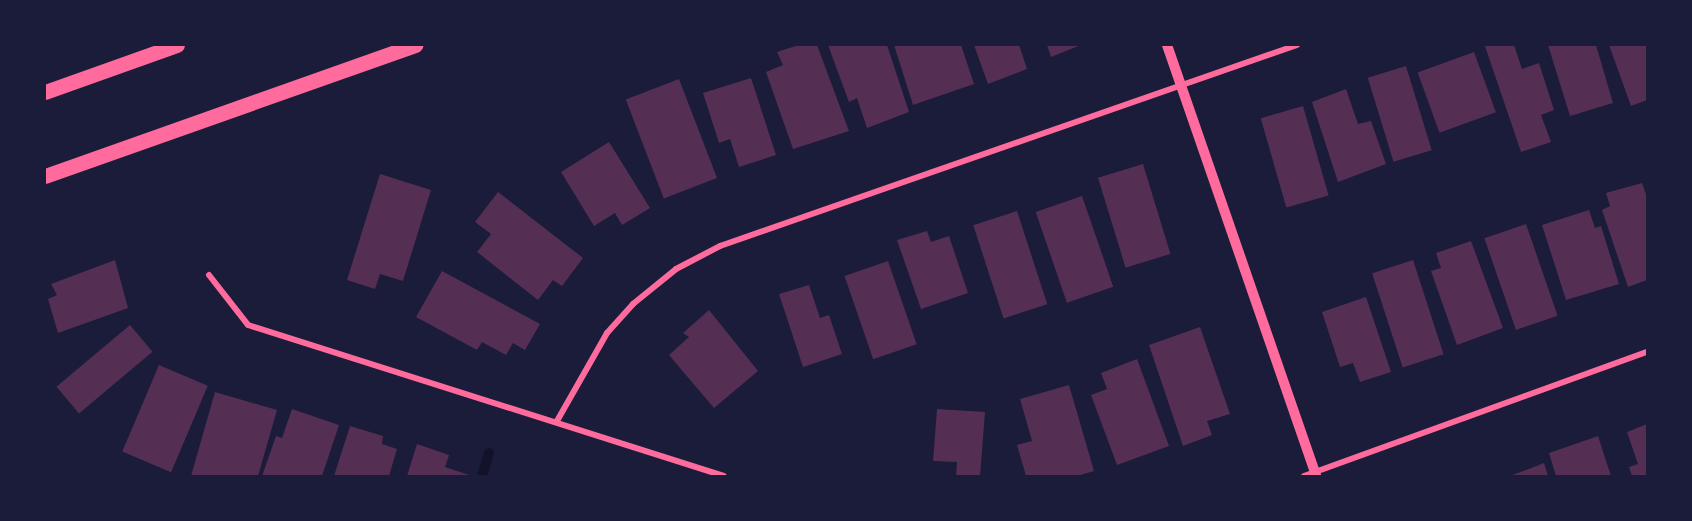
<!DOCTYPE html>
<html>
<head>
<meta charset="utf-8">
<style>
	body { margin:0 }
	#map { position:relative; width:1692px; height:521px; overflow:hidden; background:#1b1b3a; font-family:Jost,sans-serif }
	div>[style] { position:absolute }
	.stream>* { height:10px; margin:-5px; padding:0 5px; transform-origin:5px; border-radius:5px; background:#12122b }
	.building>* { inset:0; background:#542f53; transform-origin:0 0 }
	.minor>* { height:6px; margin:-3px; padding:0 3px; transform-origin:3px; border-radius:3px; background:#ff6b9d }
	.tertiary>* { height:10px; margin:-5px; padding:0 5px; transform-origin:5px; border-radius:5px; background:#ff6b9d }
	.primary>* { height:15px; margin:-7.5px; padding:0 7.5px; transform-origin:7.5px; border-radius:7.5px; background:#ff6b9d }
	span { translate:-50% -50%; white-space:nowrap; text-align:center; line-height:1.15; -webkit-text-stroke:4.5px #1b1b3a; paint-order:stroke }
	.frame { position:absolute; inset:0; border:46px solid #1b1b3a; pointer-events:none }
</style>
</head>
<body>
<div id="map">
	<div class="stream">
		<div style="left:482px;top:476px;width:24px;rotate:-73deg"></div>
	</div>
	<div class="building">
		<div style="clip-path:polygon(799px 45px,817px 45px,849px 131px,793px 149px,766px 72px,783px 65px,777px 52px)"></div>
		<div style="clip-path:polygon(828px 45px,887px 45px,909px 112px,867px 128px,857px 98px,849px 102px)"></div>
		<div style="clip-path:polygon(894px 45px,961px 45px,974px 84px,913px 105px)"></div>
		<div style="clip-path:polygon(974px 45px,1019px 45px,1027px 69px,988px 84px)"></div>
		<div style="clip-path:polygon(1047px 45px,1081px 45px,1051px 57px)"></div>
		<div style="clip-path:polygon(1514px 45px,1522px 69px,1539px 63px,1554px 110px,1541px 115px,1551px 142px,1521px 152px,1485px 46px)"></div>
		<div style="clip-path:polygon(1548px 45px,1596px 45px,1613px 103px,1570px 116px)"></div>
		<div style="clip-path:polygon(1609px 45px,1647px 45px,1647px 100px,1631px 106px)"></div>
		<div style="left:1474px;top:52px;width:64px;height:60px;rotate:70deg"></div>
		<div style="left:1406px;top:66px;width:88px;height:40px;rotate:73deg"></div>
		<div style="clip-path:polygon(751px 78px,776px 155px,739px 167px,730px 139px,719px 143px,703px 93px)"></div>
		<div style="left:679px;top:79px;width:106px;height:57px;rotate:69deg"></div>
		<div style="clip-path:polygon(1346px 89px,1358px 124px,1371px 121px,1386px 164px,1338px 182px,1312px 102px)"></div>
		<div style="left:1303px;top:106px;width:93px;height:44px;rotate:74deg"></div>
		<div style="clip-path:polygon(609px 142px,650px 208px,622px 225px,615px 213px,594px 226px,561px 172px)"></div>
		<div style="left:1143px;top:164px;width:94px;height:47px;rotate:73deg"></div>
		<div style="clip-path:polygon(380px 174px,431px 190px,403px 281px,380px 274px,375px 289px,347px 280px)"></div>
		<div style="clip-path:polygon(1642px 183px,1647px 197px,1647px 280px,1628px 287px,1602px 210px,1610px 206px,1606px 193px)"></div>
		<div style="clip-path:polygon(498px 192px,583px 258px,562px 286px,553px 280px,538px 300px,477px 252px,491px 234px,475px 222px)"></div>
		<div style="left:1082px;top:196px;width:96px;height:49px;rotate:71deg"></div>
		<div style="clip-path:polygon(1589px 210px,1595px 228px,1601px 226px,1619px 284px,1566px 300px,1542px 225px)"></div>
		<div style="left:1017px;top:211px;width:98px;height:46px;rotate:72deg"></div>
		<div style="left:1526px;top:224px;width:97px;height:44px;rotate:71deg"></div>
		<div style="clip-path:polygon(927px 231px,931px 242px,949px 236px,968px 293px,921px 309px,897px 240px)"></div>
		<div style="clip-path:polygon(1471px 241px,1503px 328px,1457px 345px,1431px 271px,1441px 268px,1436px 253px)"></div>
		<div style="clip-path:polygon(115px 260px,128px 308px,58px 333px,48px 299px,57px 295px,51px 284px)"></div>
		<div style="left:1413px;top:260px;width:99px;height:43px;rotate:72deg"></div>
		<div style="left:888px;top:261px;width:88px;height:46px;rotate:71deg"></div>
		<div style="clip-path:polygon(442px 271px,540px 324px,525px 350px,513px 343px,506px 355px,482px 342px,477px 350px,416px 317px)"></div>
		<div style="clip-path:polygon(809px 285px,820px 318px,829px 315px,842px 354px,803px 367px,779px 294px)"></div>
		<div style="clip-path:polygon(1366px 297px,1391px 372px,1360px 382px,1353px 363px,1340px 367px,1322px 312px)"></div>
		<div style="clip-path:polygon(709px 310px,758px 371px,714px 408px,669px 355px,689px 337px,683px 333px)"></div>
		<div style="left:130px;top:325px;width:35px;height:96px;rotate:50deg"></div>
		<div style="clip-path:polygon(1200px 327px,1230px 414px,1207px 421px,1212px 435px,1183px 446px,1149px 345px)"></div>
		<div style="clip-path:polygon(1137px 359px,1169px 446px,1117px 465px,1091px 395px,1107px 389px,1101px 373px)"></div>
		<div style="left:159px;top:365px;width:53px;height:94px;rotate:23deg"></div>
		<div style="clip-path:polygon(1069px 385px,1094px 471px,1077px 476px,1026px 476px,1017px 445px,1032px 441px,1020px 399px)"></div>
		<div style="clip-path:polygon(215px 392px,277px 410px,258px 476px,191px 476px)"></div>
		<div style="clip-path:polygon(292px 409px,339px 425px,322px 476px,262px 476px,276px 436px,282px 438px)"></div>
		<div style="clip-path:polygon(937px 409px,985px 412px,980px 476px,956px 476px,957px 462px,933px 461px)"></div>
		<div style="clip-path:polygon(1647px 424px,1647px 476px,1632px 476px,1629px 467px,1638px 464px,1627px 432px)"></div>
		<div style="clip-path:polygon(350px 426px,383px 436px,382px 444px,397px 449px,389px 476px,334px 476px)"></div>
		<div style="clip-path:polygon(1598px 436px,1611px 476px,1556px 476px,1549px 453px)"></div>
		<div style="clip-path:polygon(417px 444px,449px 455px,445px 467px,472px 476px,407px 476px)"></div>
		<div style="clip-path:polygon(1544px 463px,1548px 476px,1510px 476px)"></div>
	</div>
	<div class="minor">
		<div style="left:209px;top:275px;width:63px;rotate:52deg"></div>
		<div style="left:248px;top:325px;width:499px;rotate:17.6deg"></div>
		<div style="left:557px;top:421px;width:101px;rotate:-60.4deg"></div>
		<div style="left:607px;top:333px;width:39px;rotate:-48deg"></div>
		<div style="left:633px;top:304px;width:55px;rotate:-39.1deg"></div>
		<div style="left:676px;top:269px;width:50px;rotate:-27.6deg"></div>
		<div style="left:720px;top:246px;width:611px;rotate:-19.21deg"></div>
		<div style="left:1304px;top:476px;width:365px;rotate:-19.9deg"></div>
	</div>
	<div class="tertiary">
		<div style="left:1167px;top:45px;width:456px;rotate:70.9deg"></div>
	</div>
	<div class="primary">
		<div style="left:45px;top:92px;width:140px;rotate:-19.6deg"></div>
		<div style="left:45px;top:176px;width:393px;rotate:-19.5deg"></div>
	</div>
	<div class="frame"></div>
</div>
</body>
</html>
